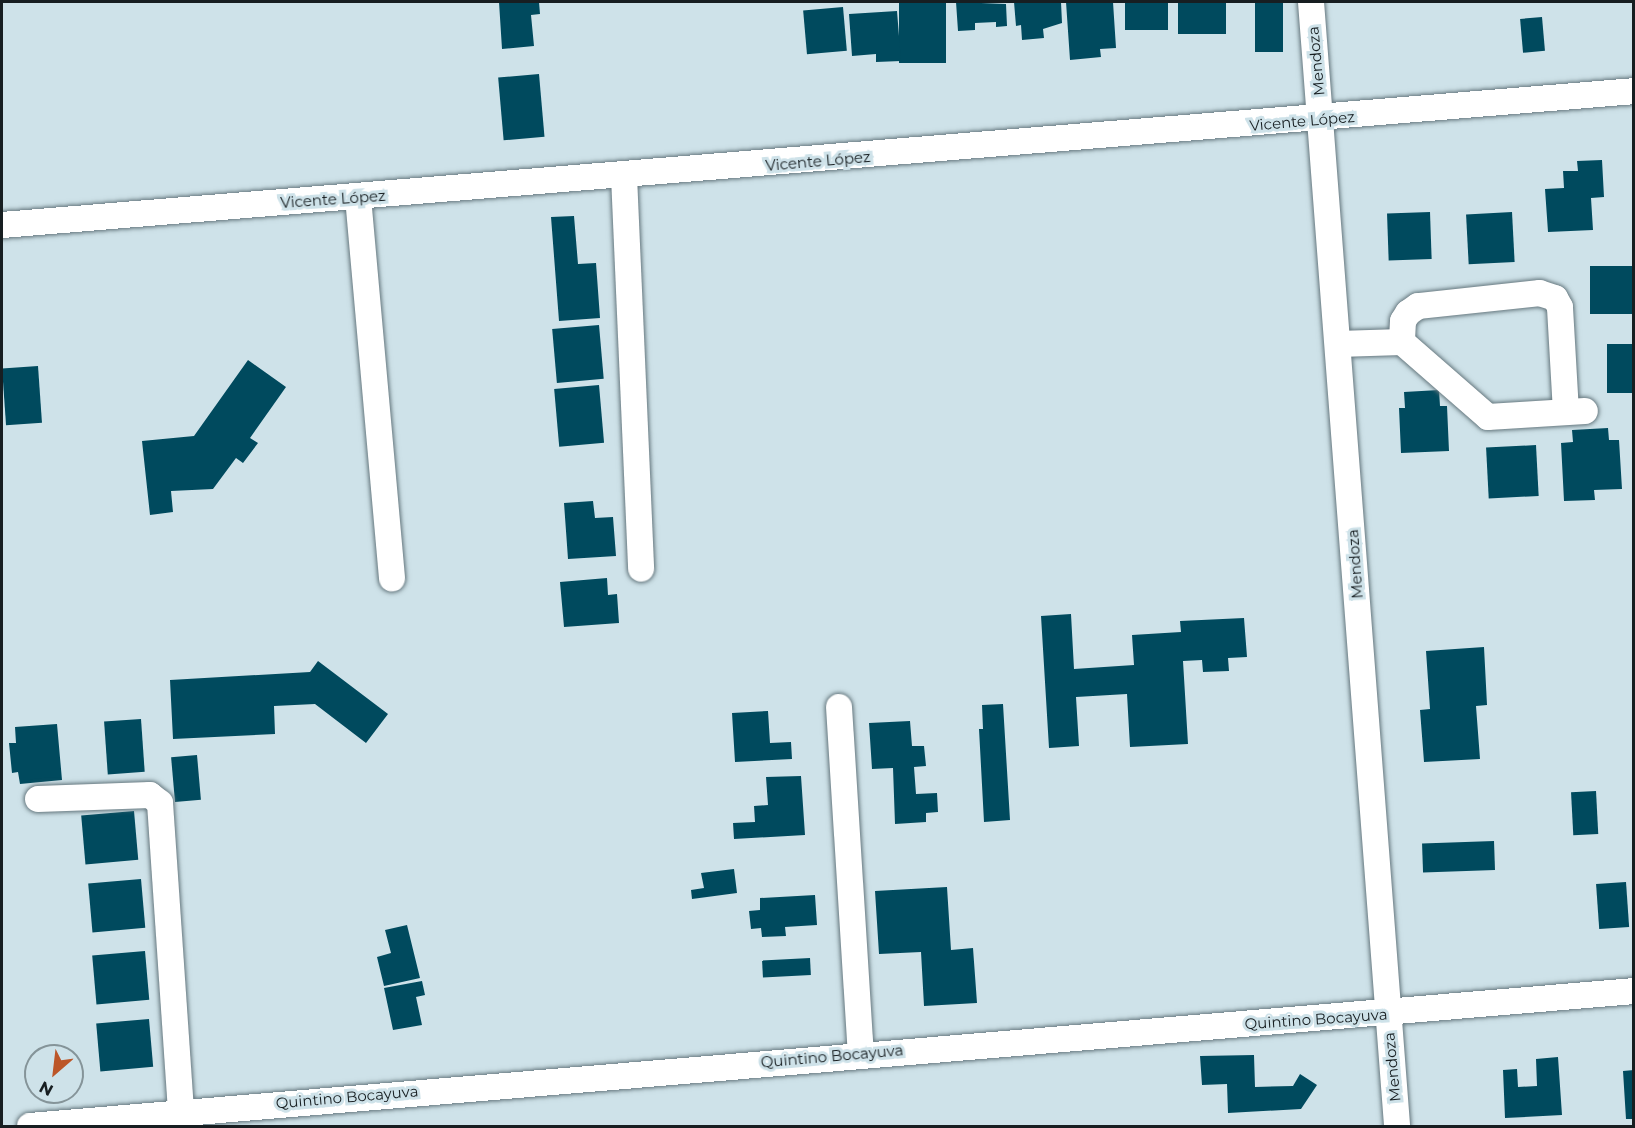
<!DOCTYPE html>
<html>
<head>
<meta charset="utf-8">
<style>
	body { margin:0 }
	#map { position:relative; width:1635px; height:1128px; overflow:hidden; background:#cee2e9; font-family:Montserrat,sans-serif }
	div>[style] { position:absolute }
	.building>* { inset:0; background:#004a5e; transform-origin:0 0 }
	.roads { filter:drop-shadow(0 0 2px #66787f) drop-shadow(0 0 2px #66787f) }
	.street>* { height:26px; margin:-13px; padding:0 13px; transform-origin:13px; border-radius:13px; background:#fff }
	span { translate:-50% -50%; white-space:nowrap; text-align:center; line-height:1.15; -webkit-text-stroke:6px #cee2e9; paint-order:stroke }
	.street-label { font-size:15px; color:#171e21 }
	.frame { position:absolute; inset:0; border:3px solid #171e21; pointer-events:none }
	.north { position:absolute; left:24px; top:1044px; width:60px; height:60px; box-sizing:border-box; background:#cee2e9; border:2px solid #859499; border-radius:50%; rotate:208deg; font-size:16px; font-weight:700; line-height:24px; text-align:center; color:#171e21 }
	.north::after { content:''; display:block; margin:auto; width:21px; height:27px; background:#bc5628; clip-path:polygon(50% 0,100% 100%,50% 72%,0 100%) }
</style>
</head>
<body>
<div id="map">
	<div class="building">
		<div style="clip-path:polygon(499px 2px,539px 2px,540px 14px,531px 15px,534px 46px,502px 49px)"></div>
		<div style="left:899px;top:2px;width:47px;height:61px"></div>
		<div style="clip-path:polygon(956px 2px,1006px 4px,1007px 26px,996px 27px,996px 22px,975px 23px,975px 30px,958px 31px)"></div>
		<div style="clip-path:polygon(1014px 2px,1061px 2px,1062px 23px,1043px 29px,1044px 38px,1022px 40px,1021px 25px,1016px 26px)"></div>
		<div style="clip-path:polygon(1066px 2px,1113px 2px,1116px 48px,1100px 49px,1101px 57px,1070px 60px)"></div>
		<div style="left:1125px;top:2px;width:43px;height:28px"></div>
		<div style="left:1178px;top:2px;width:48px;height:32px"></div>
		<div style="left:1255px;top:2px;width:28px;height:50px"></div>
		<div style="left:843px;top:7px;width:44px;height:40px;rotate:85deg"></div>
		<div style="clip-path:polygon(897px 11px,901px 61px,876px 62px,876px 54px,852px 56px,849px 14px)"></div>
		<div style="left:1542px;top:17px;width:34px;height:22px;rotate:85deg"></div>
		<div style="left:539px;top:74px;width:63px;height:41px;rotate:85deg"></div>
		<div style="clip-path:polygon(1602px 160px,1604px 197px,1591px 198px,1593px 230px,1548px 232px,1545px 189px,1564px 188px,1563px 171px,1578px 171px,1577px 161px)"></div>
		<div style="left:1430px;top:212px;width:47px;height:43px;rotate:88deg"></div>
		<div style="left:1512px;top:212px;width:50px;height:46px;rotate:87deg"></div>
		<div style="clip-path:polygon(574px 216px,578px 264px,596px 263px,600px 318px,559px 321px,551px 217px)"></div>
		<div style="left:1634px;top:266px;width:48px;height:44px;rotate:90deg"></div>
		<div style="left:599px;top:325px;width:54px;height:47px;rotate:85deg"></div>
		<div style="left:1634px;top:344px;width:49px;height:27px;rotate:90deg"></div>
		<div style="clip-path:polygon(248px 360px,286px 387px,250px 438px,258px 443px,243px 463px,236px 458px,213px 489px,171px 491px,173px 512px,150px 515px,142px 441px,194px 436px)"></div>
		<div style="left:38px;top:366px;width:57px;height:36px;rotate:86deg"></div>
		<div style="left:599px;top:385px;width:58px;height:45px;rotate:85deg"></div>
		<div style="clip-path:polygon(1439px 390px,1440px 406px,1447px 406px,1449px 451px,1401px 453px,1399px 408px,1405px 408px,1404px 392px)"></div>
		<div style="clip-path:polygon(1608px 428px,1609px 440px,1619px 440px,1622px 489px,1594px 490px,1595px 500px,1564px 501px,1561px 443px,1573px 442px,1572px 430px)"></div>
		<div style="left:1536px;top:445px;width:51px;height:50px;rotate:87deg"></div>
		<div style="clip-path:polygon(593px 501px,595px 518px,613px 517px,616px 556px,568px 559px,564px 503px)"></div>
		<div style="clip-path:polygon(607px 578px,608px 595px,617px 594px,619px 623px,564px 627px,560px 582px)"></div>
		<div style="clip-path:polygon(1071px 614px,1074px 669px,1134px 665px,1132px 635px,1181px 632px,1180px 621px,1244px 618px,1247px 657px,1228px 658px,1229px 671px,1203px 672px,1202px 660px,1183px 661px,1188px 744px,1130px 747px,1127px 694px,1076px 697px,1079px 746px,1049px 748px,1041px 616px)"></div>
		<div style="clip-path:polygon(1484px 647px,1487px 705px,1476px 706px,1480px 759px,1424px 762px,1420px 710px,1430px 709px,1426px 651px)"></div>
		<div style="clip-path:polygon(318px 661px,388px 714px,366px 743px,315px 704px,274px 706px,275px 734px,173px 739px,170px 680px,310px 672px)"></div>
		<div style="clip-path:polygon(1003px 704px,1010px 820px,984px 822px,979px 729px,983px 729px,982px 705px)"></div>
		<div style="clip-path:polygon(768px 711px,770px 743px,791px 742px,792px 759px,735px 762px,732px 713px)"></div>
		<div style="left:141px;top:719px;width:53px;height:37px;rotate:86deg"></div>
		<div style="clip-path:polygon(910px 721px,912px 746px,924px 746px,926px 766px,914px 767px,916px 794px,937px 793px,938px 812px,926px 813px,926px 822px,895px 824px,893px 768px,872px 769px,869px 723px)"></div>
		<div style="clip-path:polygon(57px 724px,62px 780px,20px 784px,18px 772px,12px 773px,9px 743px,16px 743px,15px 727px)"></div>
		<div style="left:197px;top:755px;width:45px;height:26px;rotate:85deg"></div>
		<div style="clip-path:polygon(801px 776px,805px 835px,734px 839px,733px 823px,755px 822px,754px 806px,768px 805px,766px 777px)"></div>
		<div style="left:1596px;top:791px;width:43px;height:25px;rotate:87deg"></div>
		<div style="left:134px;top:811px;width:49px;height:53px;rotate:85deg"></div>
		<div style="left:1494px;top:841px;width:29px;height:72px;rotate:88deg"></div>
		<div style="clip-path:polygon(734px 869px,737px 893px,692px 899px,691px 890px,704px 888px,701px 873px)"></div>
		<div style="left:141px;top:879px;width:49px;height:53px;rotate:85deg"></div>
		<div style="left:1626px;top:882px;width:45px;height:30px;rotate:86deg"></div>
		<div style="clip-path:polygon(947px 887px,951px 950px,973px 948px,977px 1003px,924px 1006px,921px 952px,879px 954px,875px 891px)"></div>
		<div style="clip-path:polygon(815px 895px,817px 925px,785px 927px,786px 936px,762px 937px,761px 928px,751px 929px,749px 911px,760px 910px,760px 898px)"></div>
		<div style="clip-path:polygon(407px 925px,420px 978px,384px 986px,377px 957px,391px 953px,385px 930px)"></div>
		<div style="left:145px;top:951px;width:49px;height:53px;rotate:85deg"></div>
		<div style="left:810px;top:958px;width:17px;height:48px;rotate:87deg"></div>
		<div style="clip-path:polygon(422px 981px,425px 995px,416px 997px,422px 1025px,393px 1030px,384px 988px)"></div>
		<div style="left:149px;top:1019px;width:48px;height:53px;rotate:85deg"></div>
		<div style="clip-path:polygon(1254px 1055px,1255px 1087px,1293px 1086px,1300px 1074px,1317px 1085px,1301px 1109px,1228px 1113px,1227px 1084px,1202px 1085px,1200px 1056px)"></div>
		<div style="clip-path:polygon(1558px 1057px,1562px 1115px,1505px 1118px,1503px 1070px,1517px 1069px,1518px 1087px,1537px 1086px,1536px 1059px)"></div>
		<div style="clip-path:polygon(1634px 1070px,1634px 1119px,1626px 1119px,1623px 1071px)"></div>
	</div>
	<div class="roads">
		<div class="street">
			<div style="left:1311px;top:2px;width:1127px;rotate:85.62deg"></div>
			<div style="left:624px;top:176px;width:393px;rotate:87.5deg"></div>
			<div style="left:358px;top:197px;width:383px;rotate:84.9deg"></div>
			<div style="left:2px;top:225px;width:1637px;rotate:-4.69deg"></div>
			<div style="left:1338px;top:344px;width:64px;rotate:-1.8deg"></div>
			<div style="left:1566px;top:412px;width:105px;rotate:-93.3deg"></div>
			<div style="left:1560px;top:307px;width:10px;rotate:-119deg"></div>
			<div style="left:1555px;top:298px;width:16px;rotate:-162deg"></div>
			<div style="left:1540px;top:293px;width:123px;rotate:173.9deg"></div>
			<div style="left:1418px;top:306px;width:12px;rotate:145deg"></div>
			<div style="left:1408px;top:313px;width:9px;rotate:122deg"></div>
			<div style="left:1403px;top:321px;width:21px;rotate:93deg"></div>
			<div style="left:1402px;top:342px;width:114px;rotate:41.1deg"></div>
			<div style="left:1488px;top:417px;width:97px;rotate:-3.5deg"></div>
			<div style="left:839px;top:707px;width:347px;rotate:86.4deg"></div>
			<div style="left:38px;top:799px;width:112px;rotate:-2deg"></div>
			<div style="left:150px;top:795px;width:13px;rotate:39deg"></div>
			<div style="left:160px;top:803px;width:309px;rotate:86.1deg"></div>
			<div style="left:30px;top:1126px;width:1610px;rotate:-4.81deg"></div>
		</div>
	</div>
	<div class="street-label">
		<span style="left:1316px;top:61px;rotate:-95deg">Mendoza</span>
		<span style="left:1302px;top:121px;rotate:-5deg">Vicente López</span>
		<span style="left:818px;top:161px;rotate:-5deg">Vicente López</span>
		<span style="left:333px;top:199px;rotate:-4deg">Vicente López</span>
		<span style="left:1355px;top:564px;rotate:-94deg">Mendoza</span>
		<span style="left:1316px;top:1019px;rotate:-4deg">Quintino Bocayuva</span>
		<span style="left:832px;top:1056px;rotate:-5deg">Quintino Bocayuva</span>
		<span style="left:1392px;top:1067px;rotate:-95deg">Mendoza</span>
		<span style="left:347px;top:1097px;rotate:-5deg">Quintino Bocayuva</span>
	</div>
	<div class="frame"></div>
	<div class="north">N</div>
</div>
</body>
</html>
